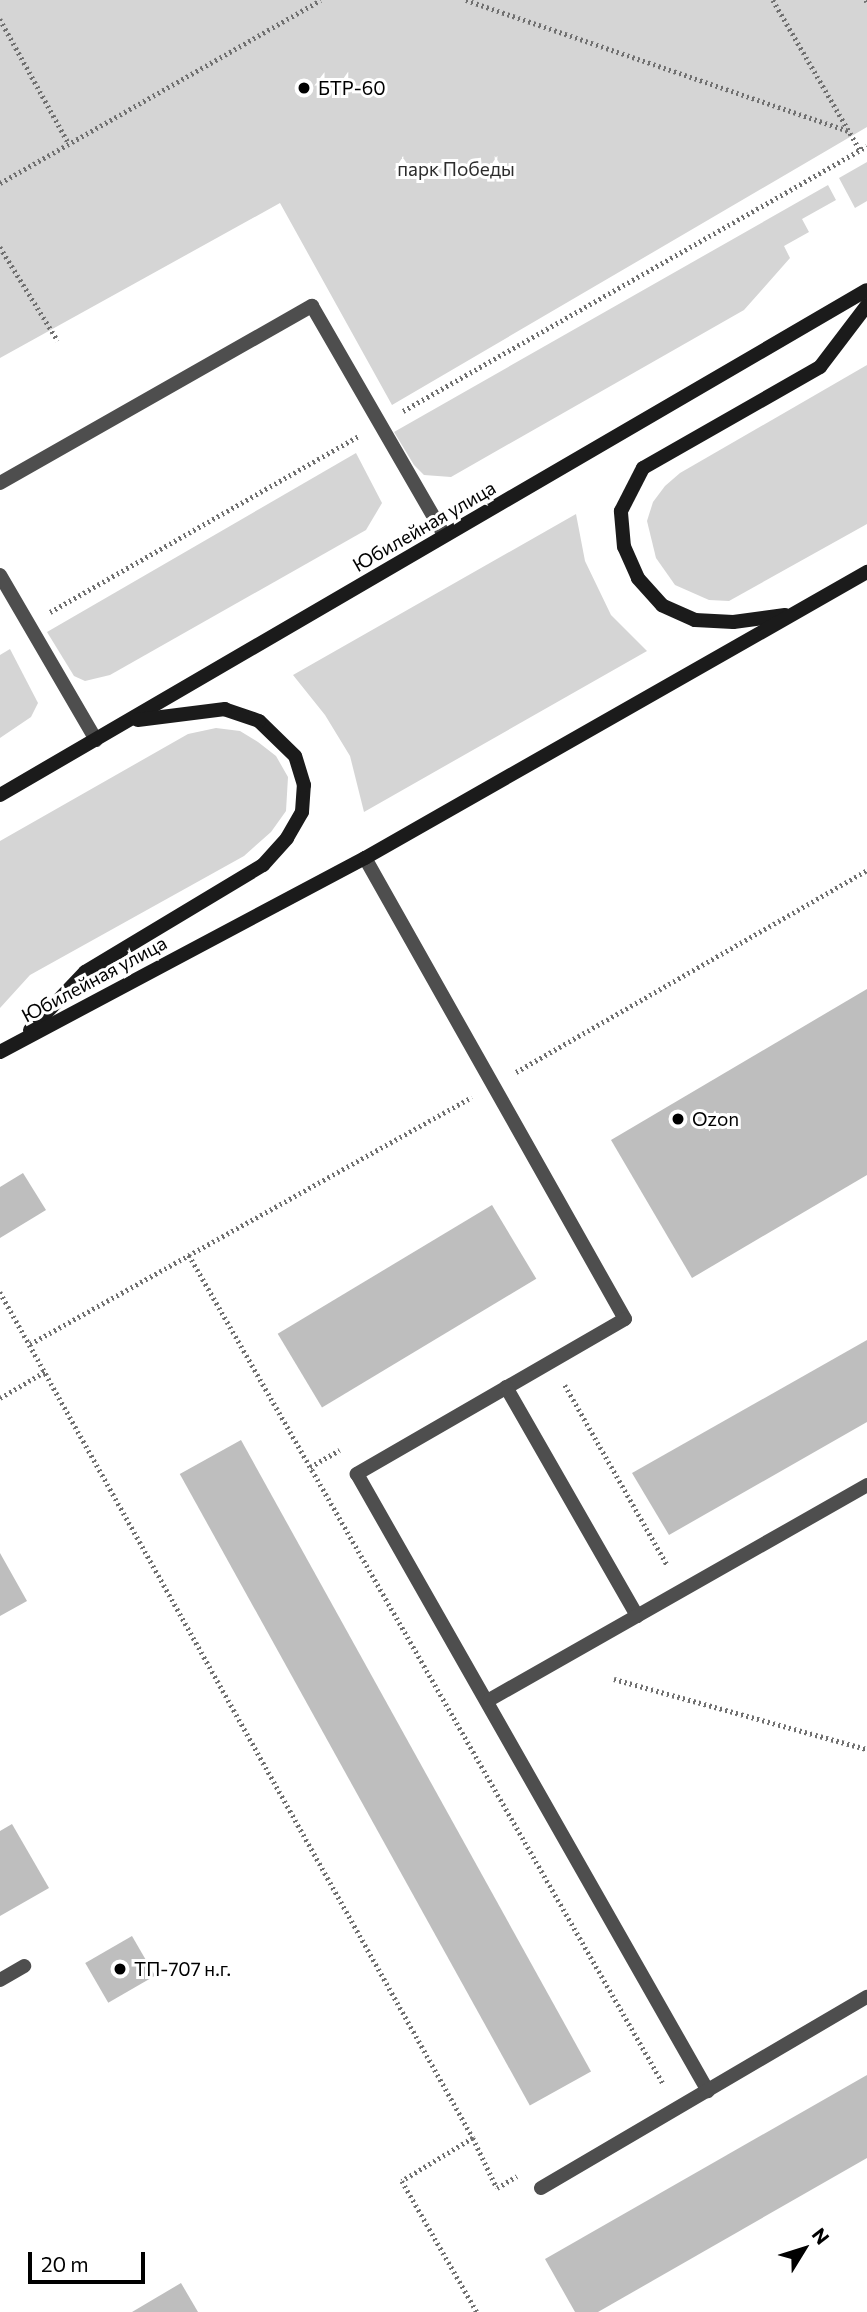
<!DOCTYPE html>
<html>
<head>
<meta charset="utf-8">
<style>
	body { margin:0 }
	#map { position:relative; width:867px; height:2312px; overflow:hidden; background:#fff; font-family:Commissioner,sans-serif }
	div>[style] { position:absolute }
	.green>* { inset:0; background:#d5d5d5 }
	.building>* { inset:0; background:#bebebe; transform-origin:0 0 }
	.path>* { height:4.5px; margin-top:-2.25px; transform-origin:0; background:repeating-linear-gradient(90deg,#707070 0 2px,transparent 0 5.5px) }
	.service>* { height:14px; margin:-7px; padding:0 7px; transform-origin:7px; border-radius:7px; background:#4e4e4e }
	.secondary>* { height:14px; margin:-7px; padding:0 7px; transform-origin:7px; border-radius:7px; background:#1b1b1b }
	.dots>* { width:19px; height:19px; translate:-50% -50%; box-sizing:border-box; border:4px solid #fff; border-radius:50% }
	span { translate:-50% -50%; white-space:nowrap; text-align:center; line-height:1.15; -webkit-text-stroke:6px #fff; paint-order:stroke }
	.poi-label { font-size:19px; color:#000 }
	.left { translate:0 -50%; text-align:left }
	.park-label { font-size:19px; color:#2c2c2c }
	.street-label { font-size:19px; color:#000 }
	.north { position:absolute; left:769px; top:2214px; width:70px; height:70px; -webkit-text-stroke:5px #fff; paint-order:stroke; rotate:52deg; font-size:19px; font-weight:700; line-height:28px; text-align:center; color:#000 }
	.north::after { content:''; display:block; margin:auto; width:24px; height:32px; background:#000; clip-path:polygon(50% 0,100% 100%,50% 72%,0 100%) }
	.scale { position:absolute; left:28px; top:2252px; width:117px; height:32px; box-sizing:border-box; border:4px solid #000; border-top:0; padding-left:9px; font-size:21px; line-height:24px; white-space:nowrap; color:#000; -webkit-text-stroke:5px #fff; paint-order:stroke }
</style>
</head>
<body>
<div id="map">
	<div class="green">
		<div style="clip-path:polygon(0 0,867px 0,867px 127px,392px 405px,280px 203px,0 358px)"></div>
		<div style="clip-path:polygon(867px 162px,867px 201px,855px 208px,839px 178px)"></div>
		<div style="clip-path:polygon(828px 185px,836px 200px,802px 219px,809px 232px,784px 246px,790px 258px,744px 310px,451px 477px,424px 475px,414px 465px,394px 432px)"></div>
		<div style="clip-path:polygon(867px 365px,867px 524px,729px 601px,709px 600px,675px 585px,656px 558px,647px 521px,653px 502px,665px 486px,680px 473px)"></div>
		<div style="clip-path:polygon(356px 453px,382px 503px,366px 530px,110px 675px,85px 681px,74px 676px,47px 632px)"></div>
		<div style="clip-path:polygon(576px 514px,585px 561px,611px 615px,647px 651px,364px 812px,350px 756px,325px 715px,293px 675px)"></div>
		<div style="clip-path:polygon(10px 649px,38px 703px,31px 717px,0 738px,0 655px)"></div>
		<div style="clip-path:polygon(216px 728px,240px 731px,258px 742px,276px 756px,288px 777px,286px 811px,271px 832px,244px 856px,30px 975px,0 1008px,0 841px,188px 734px)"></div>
	</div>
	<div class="building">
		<div style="clip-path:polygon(867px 989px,867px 1175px,692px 1278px,611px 1140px)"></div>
		<div style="clip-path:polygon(23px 1173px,46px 1210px,0 1238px,0 1187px)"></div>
		<div style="left:492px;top:1205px;width:86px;height:250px;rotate:59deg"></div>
		<div style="clip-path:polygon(867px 1340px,867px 1422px,669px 1535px,632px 1473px)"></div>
		<div style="left:241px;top:1440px;width:722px;height:70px;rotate:61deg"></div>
		<div style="clip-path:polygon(0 1553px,27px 1601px,0 1616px)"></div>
		<div style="clip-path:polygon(12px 1824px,49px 1888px,0 1916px,0 1831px)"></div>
		<div style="left:132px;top:1936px;width:46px;height:54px;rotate:60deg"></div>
		<div style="clip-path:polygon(867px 2075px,867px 2158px,598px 2312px,575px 2312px,545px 2259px)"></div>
		<div style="clip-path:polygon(181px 2283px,198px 2312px,132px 2312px)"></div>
	</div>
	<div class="path">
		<div style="left:466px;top:0;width:404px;rotate:18.9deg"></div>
		<div style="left:773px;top:0;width:173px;rotate:59.9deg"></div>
		<div style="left:866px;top:0;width:2px;rotate:63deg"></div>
		<div style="left:0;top:19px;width:143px;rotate:61.1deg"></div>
		<div style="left:0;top:183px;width:369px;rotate:-29.7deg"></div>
		<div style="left:0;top:247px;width:110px;rotate:58.3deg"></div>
		<div style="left:403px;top:411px;width:534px;rotate:-29.73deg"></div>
		<div style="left:50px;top:612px;width:356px;rotate:-29.7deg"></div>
		<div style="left:516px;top:1072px;width:405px;rotate:-29.9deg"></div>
		<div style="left:189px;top:1255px;width:956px;rotate:60.22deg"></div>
		<div style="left:0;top:1292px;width:969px;rotate:60.79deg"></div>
		<div style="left:473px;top:2138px;width:83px;rotate:148.8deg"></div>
		<div style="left:402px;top:2181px;width:151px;rotate:60.2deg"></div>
		<div style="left:30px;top:1344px;width:506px;rotate:-29.2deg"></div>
		<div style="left:565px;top:1385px;width:208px;rotate:60.4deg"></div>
		<div style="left:0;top:1398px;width:53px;rotate:-30.4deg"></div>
		<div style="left:310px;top:1467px;width:34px;rotate:-30deg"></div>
		<div style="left:614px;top:1679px;width:263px;rotate:15.5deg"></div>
		<div style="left:473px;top:2138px;width:55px;rotate:64.4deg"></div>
		<div style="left:497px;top:2188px;width:23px;rotate:-31deg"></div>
	</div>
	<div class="service">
		<div style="left:0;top:483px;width:359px;rotate:-29.6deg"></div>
		<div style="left:312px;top:306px;width:264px;rotate:60deg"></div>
		<div style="left:0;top:575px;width:191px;rotate:59.8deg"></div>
		<div style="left:365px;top:858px;width:529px;rotate:60.58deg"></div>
		<div style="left:625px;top:1319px;width:310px;rotate:150deg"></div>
		<div style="left:357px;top:1474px;width:710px;rotate:60.37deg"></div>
		<div style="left:506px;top:1387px;width:264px;rotate:60.2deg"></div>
		<div style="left:489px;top:1700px;width:435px;rotate:-29.6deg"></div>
		<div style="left:0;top:1980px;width:28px;rotate:-30deg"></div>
		<div style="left:541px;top:2188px;width:378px;rotate:-30.4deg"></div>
	</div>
	<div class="secondary">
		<div style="left:785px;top:615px;width:52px;rotate:172.3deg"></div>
		<div style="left:733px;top:622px;width:38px;rotate:-177deg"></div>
		<div style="left:695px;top:620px;width:36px;rotate:-156deg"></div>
		<div style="left:662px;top:605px;width:36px;rotate:-132deg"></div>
		<div style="left:638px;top:578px;width:34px;rotate:-114deg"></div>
		<div style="left:624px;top:547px;width:36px;rotate:-95deg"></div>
		<div style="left:621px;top:511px;width:48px;rotate:-62.9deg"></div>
		<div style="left:643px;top:468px;width:204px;rotate:-29.7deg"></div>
		<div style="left:820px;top:367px;width:78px;rotate:-52.8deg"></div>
		<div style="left:0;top:795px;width:1003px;rotate:-30.22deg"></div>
		<div style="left:30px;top:1030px;width:80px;rotate:-46.5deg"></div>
		<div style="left:85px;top:972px;width:208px;rotate:-31deg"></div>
		<div style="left:263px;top:865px;width:36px;rotate:-48deg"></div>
		<div style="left:287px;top:838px;width:30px;rotate:-60deg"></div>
		<div style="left:302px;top:812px;width:27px;rotate:-86deg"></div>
		<div style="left:304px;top:785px;width:30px;rotate:-107deg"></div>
		<div style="left:295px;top:756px;width:50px;rotate:-135.8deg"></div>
		<div style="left:259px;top:721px;width:36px;rotate:-161deg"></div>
		<div style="left:225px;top:709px;width:88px;rotate:172.8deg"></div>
		<div style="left:0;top:1052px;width:413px;rotate:-28deg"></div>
		<div style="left:365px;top:858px;width:578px;rotate:-29.67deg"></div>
	</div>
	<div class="dots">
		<div style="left:304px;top:88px;background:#000"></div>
		<div style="left:678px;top:1119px;background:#000"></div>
		<div style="left:120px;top:1969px;background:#000"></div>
	</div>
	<div class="poi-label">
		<span class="left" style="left:318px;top:88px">БТР-60</span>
		<span class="left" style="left:692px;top:1119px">Ozon</span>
		<span class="left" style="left:134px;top:1969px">ТП-707 н.г.</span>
	</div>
	<div class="park-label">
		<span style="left:456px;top:169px">парк Победы</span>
	</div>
	<div class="street-label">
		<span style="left:424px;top:526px;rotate:-30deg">Юбилейная улица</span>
		<span style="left:94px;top:979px;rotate:-28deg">Юбилейная улица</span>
	</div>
	<div class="north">N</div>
	<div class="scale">20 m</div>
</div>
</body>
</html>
